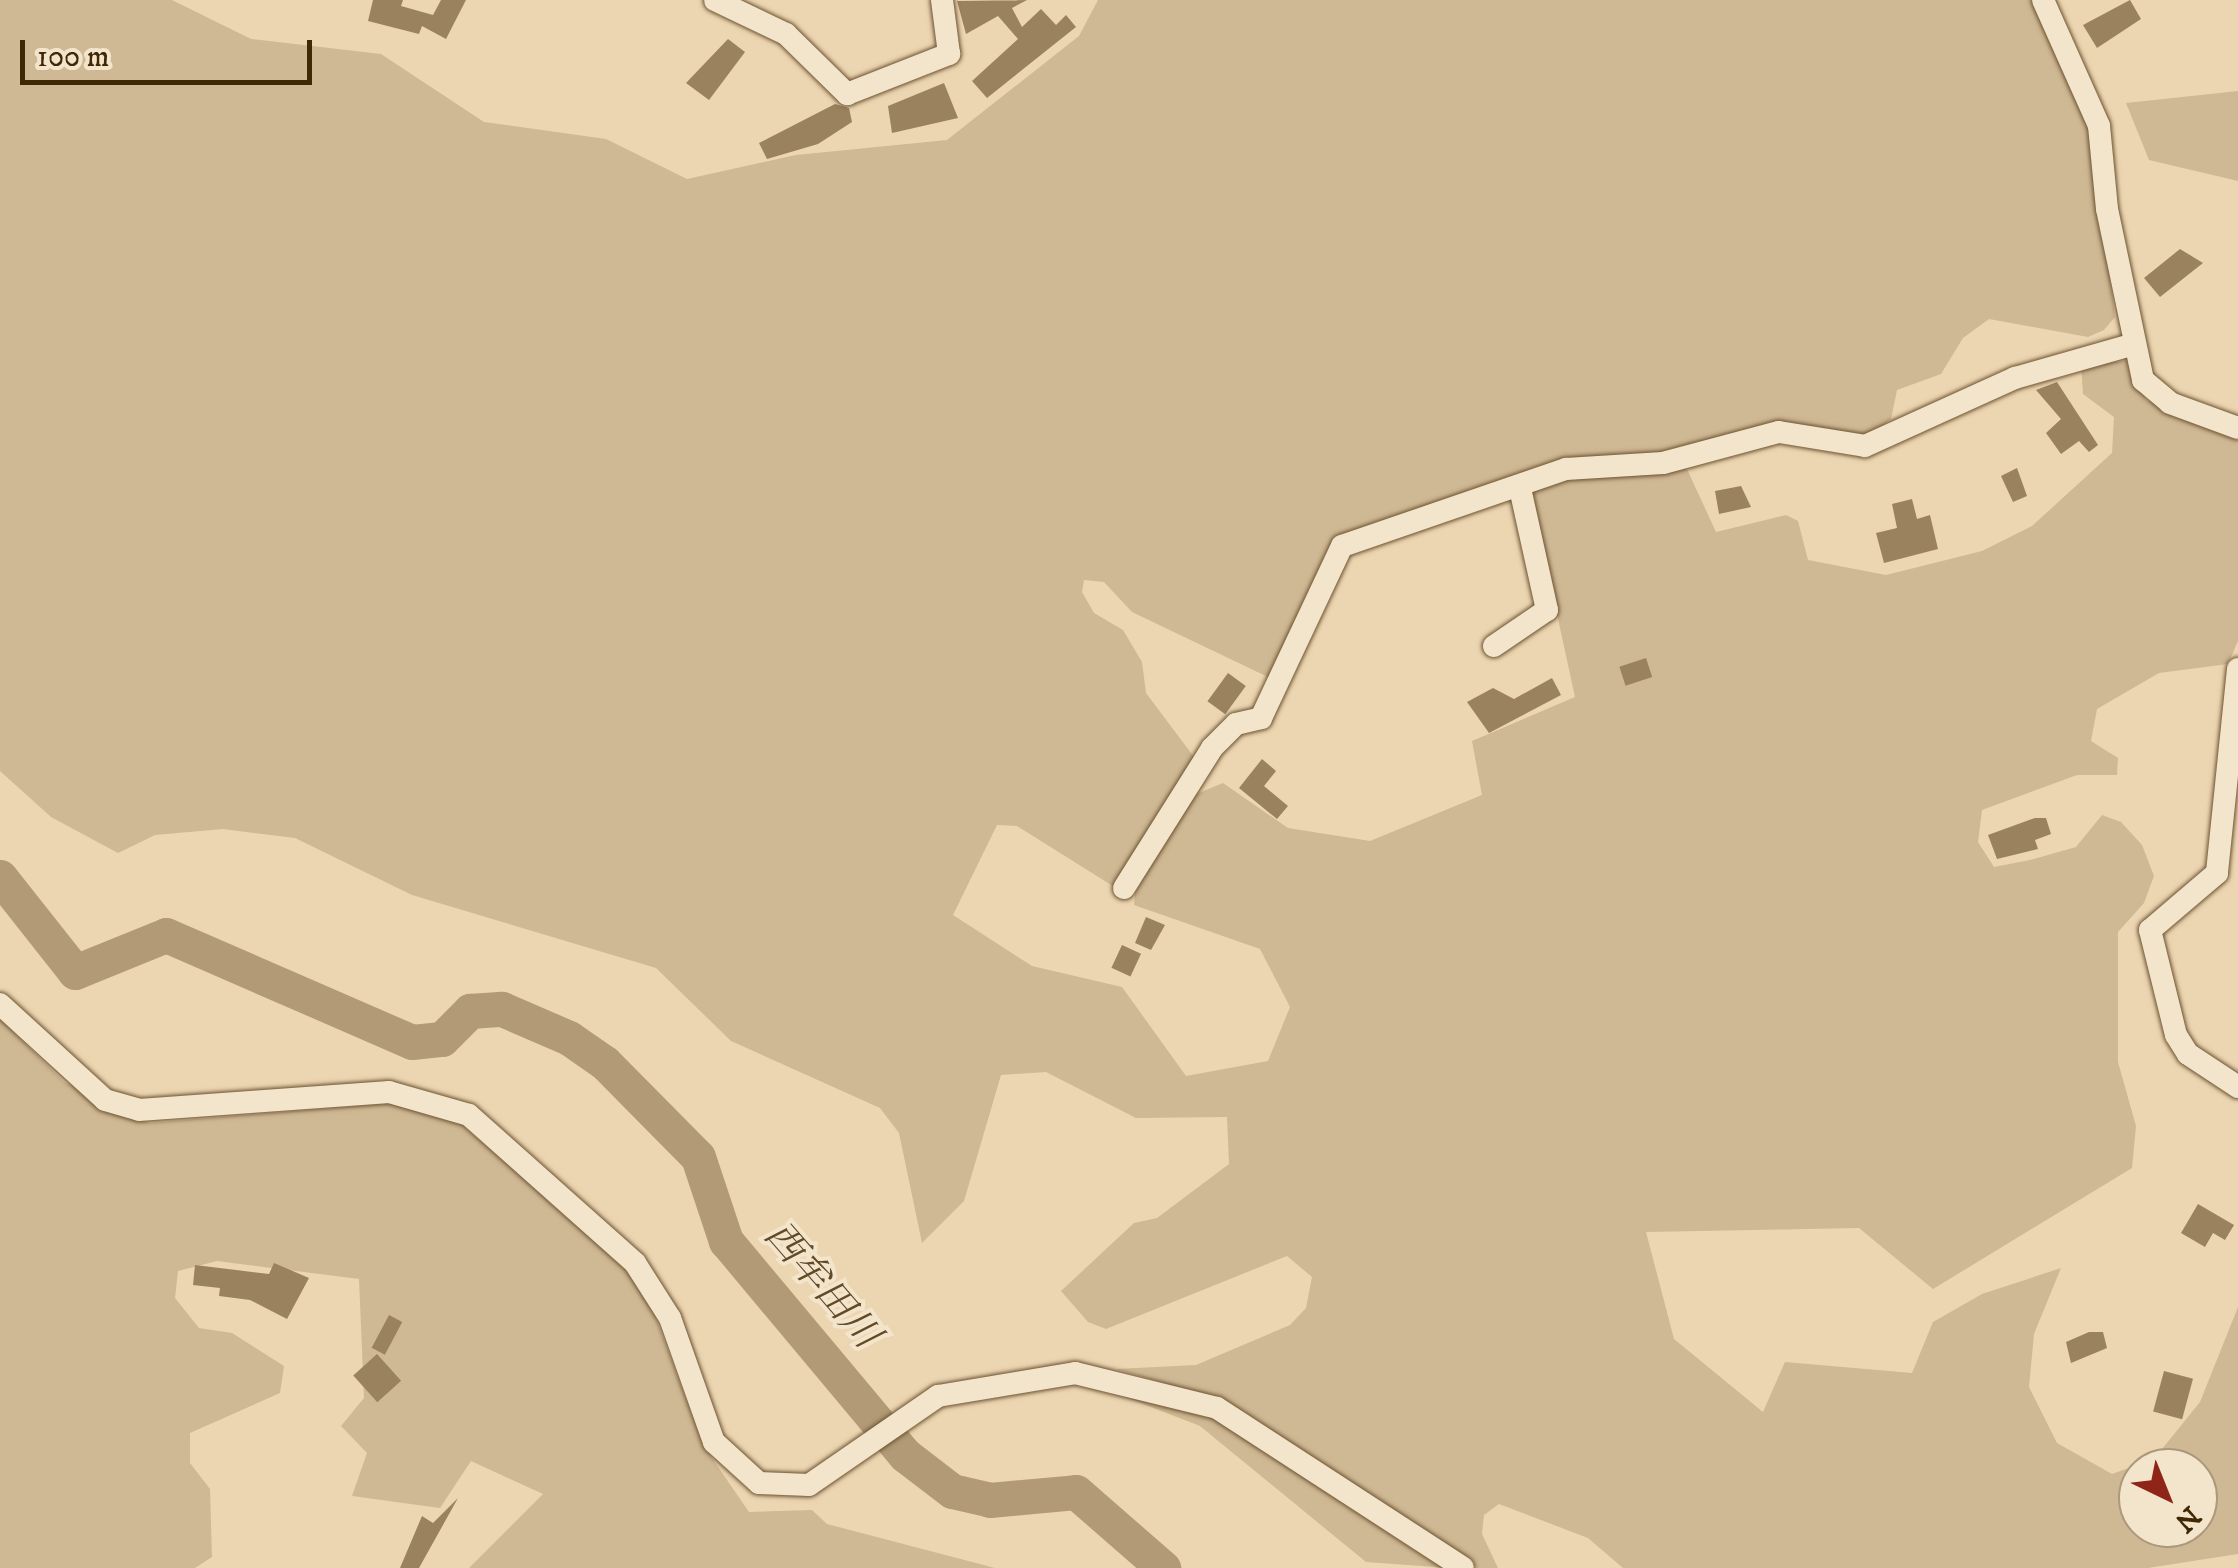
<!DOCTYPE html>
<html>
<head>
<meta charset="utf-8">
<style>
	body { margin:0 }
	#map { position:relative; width:2238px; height:1568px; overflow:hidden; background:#ecd5b1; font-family:"IM FELL DW Pica","Noto Serif JP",serif }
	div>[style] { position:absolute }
	.green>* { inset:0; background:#cfb894 }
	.river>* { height:35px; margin:-17.5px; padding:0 17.5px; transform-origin:17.5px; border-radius:17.5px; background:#b29a77 }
	.building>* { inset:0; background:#9a825e; transform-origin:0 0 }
	.roads { filter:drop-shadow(0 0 2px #6c5330) drop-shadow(0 0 2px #6c5330) }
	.street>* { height:22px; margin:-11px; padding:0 11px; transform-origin:11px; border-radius:11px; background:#f3e4cc }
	span { translate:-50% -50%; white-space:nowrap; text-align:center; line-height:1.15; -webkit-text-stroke:8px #f3e4cc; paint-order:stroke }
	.water-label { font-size:38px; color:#634a27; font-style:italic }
	.north { position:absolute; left:2118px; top:1448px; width:100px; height:100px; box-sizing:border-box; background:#f3e4cc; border:2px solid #ac997c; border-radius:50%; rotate:137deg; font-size:28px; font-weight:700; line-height:40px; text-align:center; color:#412805 }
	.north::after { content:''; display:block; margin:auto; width:35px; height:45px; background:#8f2418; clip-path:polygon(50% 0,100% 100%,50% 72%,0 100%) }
	.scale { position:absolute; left:20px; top:40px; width:292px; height:45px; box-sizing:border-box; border:5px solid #412805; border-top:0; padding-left:12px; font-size:30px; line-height:35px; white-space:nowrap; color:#412805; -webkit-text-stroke:8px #f3e4cc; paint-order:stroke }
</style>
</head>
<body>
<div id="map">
	<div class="green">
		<div style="clip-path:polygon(evenodd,0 0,172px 0,251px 39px,381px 54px,484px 122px,606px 139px,687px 179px,796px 155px,947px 140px,1079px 36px,1098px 0,2031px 0,2090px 122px,2115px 317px,2104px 330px,2088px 337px,1989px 319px,1963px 338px,1941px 374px,1897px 390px,1891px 419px,1864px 440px,1772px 426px,1663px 455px,1570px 461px,1352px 532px,1329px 556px,1285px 669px,1270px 678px,1132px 612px,1104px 582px,1084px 580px,1082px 592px,1094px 613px,1123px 630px,1142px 662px,1146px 693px,1194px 757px,1116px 888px,1017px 826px,997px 825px,953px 915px,1032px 966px,1122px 987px,1186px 1076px,1268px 1061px,1290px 1007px,1260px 949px,1134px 905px,1135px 893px,1182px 800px,1223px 783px,1288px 828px,1370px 841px,1482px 795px,1472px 741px,1575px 697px,1530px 490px,1569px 476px,1686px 467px,1716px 532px,1786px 515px,1798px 521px,1808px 560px,1886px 575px,1982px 551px,2032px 526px,2112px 453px,2114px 417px,2083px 394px,2081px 365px,2127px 361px,2146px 400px,2238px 438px,2238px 641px,2228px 664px,2159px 673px,2097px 709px,2091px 741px,2118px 758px,2117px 775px,2077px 775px,1982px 810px,1978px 842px,1994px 867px,2030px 860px,2076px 847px,2102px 815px,2121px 822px,2142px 845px,2154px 876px,2144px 903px,2118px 932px,2118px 1062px,2136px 1126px,2132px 1168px,1933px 1289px,1859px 1228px,1646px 1232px,1674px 1339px,1763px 1412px,1785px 1362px,1912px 1373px,1933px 1322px,1982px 1294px,2061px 1268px,2034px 1334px,2029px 1387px,2057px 1443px,2112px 1474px,2154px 1459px,2200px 1402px,2238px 1307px,2238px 1554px,2148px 1568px,1623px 1568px,1588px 1538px,1499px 1504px,1484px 1515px,1482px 1534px,1498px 1568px,1477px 1568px,1222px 1400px,1116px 1369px,1196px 1365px,1290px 1325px,1306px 1308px,1312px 1277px,1287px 1256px,1106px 1329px,1088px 1322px,1061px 1291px,1134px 1223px,1157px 1218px,1229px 1164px,1227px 1117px,1136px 1118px,1046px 1072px,1001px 1075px,964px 1201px,922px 1243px,899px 1133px,880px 1108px,731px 1041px,656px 968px,412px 895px,295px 838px,223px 829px,155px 835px,118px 853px,51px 817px,0 771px,0 0,2138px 1468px,2198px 1468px,2198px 1528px,2138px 1528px,2138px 1468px)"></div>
		<div style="clip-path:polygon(2238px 91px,2238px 181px,2149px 160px,2126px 103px)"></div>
		<div style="clip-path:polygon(0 1019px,64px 1082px,149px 1123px,393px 1103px,456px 1120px,620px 1259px,647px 1294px,703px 1445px,749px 1512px,812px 1510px,827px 1524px,995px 1568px,469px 1568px,543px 1494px,471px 1461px,440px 1508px,352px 1496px,367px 1453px,341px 1426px,364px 1398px,359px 1279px,217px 1261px,178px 1271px,175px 1298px,199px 1328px,232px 1333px,284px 1366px,280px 1393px,190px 1433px,190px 1463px,210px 1489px,212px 1557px,195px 1568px,0 1568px)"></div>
		<div style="clip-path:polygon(1107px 1390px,1214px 1418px,1449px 1568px,1366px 1562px,1200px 1426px)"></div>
	</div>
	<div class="river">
		<div style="left:0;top:877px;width:121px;rotate:51.7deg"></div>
		<div style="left:75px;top:972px;width:98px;rotate:-22.1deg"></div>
		<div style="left:166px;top:935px;width:268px;rotate:23.5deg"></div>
		<div style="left:412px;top:1042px;width:30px;rotate:-6deg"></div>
		<div style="left:442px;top:1039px;width:40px;rotate:-45deg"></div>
		<div style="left:470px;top:1011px;width:32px;rotate:-4deg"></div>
		<div style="left:502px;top:1009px;width:73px;rotate:23.4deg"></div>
		<div style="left:569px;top:1038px;width:44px;rotate:34.8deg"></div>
		<div style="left:605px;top:1063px;width:132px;rotate:45.3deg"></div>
		<div style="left:698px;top:1157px;width:89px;rotate:71.6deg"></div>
		<div style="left:726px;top:1241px;width:279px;rotate:50.1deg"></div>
		<div style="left:905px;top:1455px;width:59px;rotate:37.5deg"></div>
		<div style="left:952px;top:1491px;width:39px;rotate:13deg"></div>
		<div style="left:990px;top:1500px;width:86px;rotate:-5.3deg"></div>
		<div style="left:1076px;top:1492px;width:116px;rotate:41.1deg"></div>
	</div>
	<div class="building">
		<div style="clip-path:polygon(373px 0,403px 0,401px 6px,433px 15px,441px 0,466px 0,446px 39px,422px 26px,419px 34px,368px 21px)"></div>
		<div style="clip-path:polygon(1027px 0,1012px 8px,1022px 27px,1041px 9px,1056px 25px,1066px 15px,1076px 27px,987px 98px,972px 81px,1018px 39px,998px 16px,966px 34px,957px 1px)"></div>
		<div style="clip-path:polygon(2130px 0,2141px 19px,2097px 48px,2083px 25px)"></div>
		<div style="clip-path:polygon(728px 39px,745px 52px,709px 100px,686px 83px)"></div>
		<div style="clip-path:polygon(944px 83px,958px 118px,892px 133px,888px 106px)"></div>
		<div style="clip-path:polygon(835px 104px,849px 108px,852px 122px,818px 144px,767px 159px,759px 143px)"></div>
		<div style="clip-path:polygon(2180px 249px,2203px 263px,2160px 297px,2144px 278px)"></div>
		<div style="clip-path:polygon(2057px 382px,2098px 445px,2089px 452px,2079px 441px,2061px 454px,2046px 433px,2061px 419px,2036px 390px)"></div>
		<div style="clip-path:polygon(2017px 468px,2027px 496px,2013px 502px,2001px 476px)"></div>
		<div style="clip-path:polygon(1741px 486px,1751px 507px,1719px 514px,1715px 491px)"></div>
		<div style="clip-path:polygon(1912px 499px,1917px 519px,1930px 515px,1938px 549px,1884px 563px,1876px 533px,1897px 528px,1892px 504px)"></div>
		<div style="left:1646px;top:658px;width:20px;height:28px;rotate:72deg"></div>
		<div style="left:1228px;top:673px;width:22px;height:35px;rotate:36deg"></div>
		<div style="clip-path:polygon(1552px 678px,1561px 695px,1489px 733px,1467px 702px,1493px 688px,1514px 699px)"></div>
		<div style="clip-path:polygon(1262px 759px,1276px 771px,1264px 786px,1288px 806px,1277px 819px,1239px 788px)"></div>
		<div style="clip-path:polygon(2035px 818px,2046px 818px,2051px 834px,2035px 840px,2038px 849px,1997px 859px,1988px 835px)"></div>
		<div style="clip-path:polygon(1146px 917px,1165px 925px,1151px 950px,1135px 943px)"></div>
		<div style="left:1122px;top:945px;width:21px;height:25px;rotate:25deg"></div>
		<div style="clip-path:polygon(2198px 1204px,2234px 1225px,2225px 1240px,2213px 1233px,2205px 1247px,2181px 1233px)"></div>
		<div style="clip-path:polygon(274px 1263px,309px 1278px,287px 1319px,250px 1300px,219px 1296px,220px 1288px,193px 1285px,195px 1265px,269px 1274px)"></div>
		<div style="left:389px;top:1315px;width:15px;height:37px;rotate:28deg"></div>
		<div style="clip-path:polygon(2089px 1332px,2103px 1332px,2107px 1348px,2071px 1363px,2066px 1342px)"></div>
		<div style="left:377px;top:1354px;width:36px;height:32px;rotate:48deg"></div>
		<div style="left:2164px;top:1371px;width:30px;height:42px;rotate:15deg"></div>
		<div style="clip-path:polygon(458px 1498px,419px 1568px,400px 1568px,422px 1516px,433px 1523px)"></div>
	</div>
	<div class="roads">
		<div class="street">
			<div style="left:715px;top:0;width:79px;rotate:25.6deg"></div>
			<div style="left:786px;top:34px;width:86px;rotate:44.5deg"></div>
			<div style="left:847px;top:94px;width:110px;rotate:-21.4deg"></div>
			<div style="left:949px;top:54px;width:54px;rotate:-97.4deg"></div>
			<div style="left:2043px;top:0;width:138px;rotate:66deg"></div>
			<div style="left:2099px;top:126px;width:83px;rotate:84.5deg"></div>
			<div style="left:2107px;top:209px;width:175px;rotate:78.1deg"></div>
			<div style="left:2143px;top:380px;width:35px;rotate:40deg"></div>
			<div style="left:2170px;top:403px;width:72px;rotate:20.2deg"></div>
			<div style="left:1494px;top:646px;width:64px;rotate:-34.2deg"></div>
			<div style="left:1547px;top:610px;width:125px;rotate:-102.5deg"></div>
			<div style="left:2238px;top:669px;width:205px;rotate:95.9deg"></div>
			<div style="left:2217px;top:873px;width:88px;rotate:139.6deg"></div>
			<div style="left:2150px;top:930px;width:108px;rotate:76.1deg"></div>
			<div style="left:2176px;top:1035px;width:22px;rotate:58deg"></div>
			<div style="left:2188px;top:1054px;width:60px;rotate:33.4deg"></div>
			<div style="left:1124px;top:888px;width:165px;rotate:-57.8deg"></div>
			<div style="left:1212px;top:748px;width:34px;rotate:-45deg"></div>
			<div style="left:1236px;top:724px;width:26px;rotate:-13deg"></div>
			<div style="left:1261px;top:718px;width:190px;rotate:-64.8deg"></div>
			<div style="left:1342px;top:546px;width:237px;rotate:-19deg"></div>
			<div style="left:1566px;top:469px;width:97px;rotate:-3.5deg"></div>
			<div style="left:1663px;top:463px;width:120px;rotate:-15deg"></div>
			<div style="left:1779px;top:432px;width:87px;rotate:9.2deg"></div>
			<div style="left:1865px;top:446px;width:165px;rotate:-24.4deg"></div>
			<div style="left:2015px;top:378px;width:121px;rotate:-15.9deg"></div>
			<div style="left:0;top:1004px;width:142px;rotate:42.4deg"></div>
			<div style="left:105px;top:1100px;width:35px;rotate:16deg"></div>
			<div style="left:139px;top:1110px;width:251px;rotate:-4.1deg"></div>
			<div style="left:389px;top:1092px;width:83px;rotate:16deg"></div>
			<div style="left:469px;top:1115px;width:222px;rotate:41.7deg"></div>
			<div style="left:635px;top:1263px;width:65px;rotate:57.5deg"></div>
			<div style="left:670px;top:1318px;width:132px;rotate:70.5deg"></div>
			<div style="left:714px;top:1442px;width:61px;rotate:42.3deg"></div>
			<div style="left:759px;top:1483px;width:50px;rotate:2.3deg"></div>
			<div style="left:809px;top:1485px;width:157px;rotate:-34.6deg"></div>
			<div style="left:938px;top:1396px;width:139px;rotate:-9.5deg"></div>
			<div style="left:1075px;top:1373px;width:146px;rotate:13.8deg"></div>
			<div style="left:1217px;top:1408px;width:293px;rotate:33deg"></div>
		</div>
	</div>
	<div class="water-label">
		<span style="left:821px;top:1286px;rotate:49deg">西牟田川</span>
	</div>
	<div class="north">N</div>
	<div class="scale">100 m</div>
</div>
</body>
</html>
